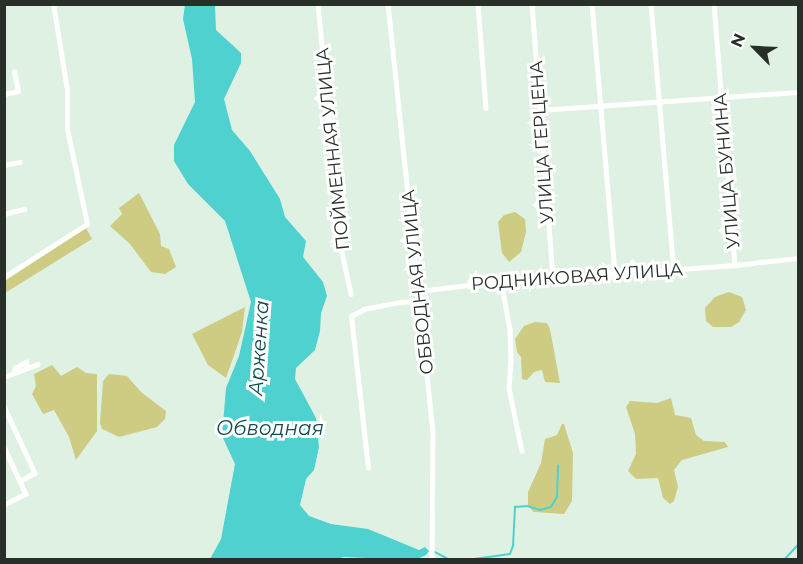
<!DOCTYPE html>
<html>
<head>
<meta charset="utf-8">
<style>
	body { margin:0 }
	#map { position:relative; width:803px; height:564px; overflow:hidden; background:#dff1e2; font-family:Montserrat,sans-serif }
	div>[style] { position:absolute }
	.green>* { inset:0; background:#cdcc82 }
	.water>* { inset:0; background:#4ed1cf }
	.stream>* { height:1.5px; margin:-0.75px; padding:0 0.75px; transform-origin:0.75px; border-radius:0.75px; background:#4ed1cf }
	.minor>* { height:4.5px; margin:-2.25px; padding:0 2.25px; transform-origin:2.25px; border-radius:2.25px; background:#fff }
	span { translate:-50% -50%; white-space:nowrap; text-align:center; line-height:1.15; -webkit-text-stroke:6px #fff; paint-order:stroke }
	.street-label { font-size:18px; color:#282f29 }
	.water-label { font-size:20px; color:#134d4c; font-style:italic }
	.frame { position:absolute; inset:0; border:6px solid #282f29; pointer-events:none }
	.north { position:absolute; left:725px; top:18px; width:60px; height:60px; -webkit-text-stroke:4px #fff; paint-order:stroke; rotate:294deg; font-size:16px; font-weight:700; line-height:24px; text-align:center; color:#282f29 }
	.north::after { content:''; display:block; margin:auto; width:21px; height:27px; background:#282f29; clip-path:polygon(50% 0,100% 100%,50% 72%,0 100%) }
</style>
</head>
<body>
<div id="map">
	<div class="green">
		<div style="clip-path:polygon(139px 193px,160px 234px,161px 246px,169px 249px,176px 267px,165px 274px,151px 272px,130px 244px,110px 226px,122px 214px,119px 208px)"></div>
		<div style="clip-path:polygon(515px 212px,525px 219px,526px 232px,521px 252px,509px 262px,502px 253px,498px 222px,504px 215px)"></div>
		<div style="clip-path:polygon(86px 228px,92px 239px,5px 293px,5px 281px)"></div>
		<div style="clip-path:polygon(729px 292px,742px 297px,746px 310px,739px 322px,731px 327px,713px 327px,706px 321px,705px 308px,715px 297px)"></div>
		<div style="clip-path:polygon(245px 307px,242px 332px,226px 378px,208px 365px,192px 334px)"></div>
		<div style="clip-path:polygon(535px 322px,547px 323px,550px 329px,560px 383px,545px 382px,542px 370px,534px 372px,527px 380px,522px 379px,521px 357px,517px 352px,515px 339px,524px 326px)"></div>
		<div style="clip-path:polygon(52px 365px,61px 376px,77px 367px,86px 373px,97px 374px,97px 431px,76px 460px,69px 437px,54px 410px,43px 414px,32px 394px,36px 386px,34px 374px)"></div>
		<div style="clip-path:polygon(109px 374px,127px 376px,141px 392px,166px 411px,165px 419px,157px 427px,119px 437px,102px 429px,100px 423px,103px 381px)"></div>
		<div style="clip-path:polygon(671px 398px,675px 415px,691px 418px,696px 435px,704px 441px,725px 442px,728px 447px,682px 460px,674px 470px,678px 487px,674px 501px,670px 504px,663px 498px,658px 478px,636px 479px,628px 471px,636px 454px,635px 434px,626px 407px,630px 401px,657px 403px)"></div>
		<div style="clip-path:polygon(562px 424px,564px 424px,573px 453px,572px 501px,564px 514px,534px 512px,528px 506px,528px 492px,541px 463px,545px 439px,557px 435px)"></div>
	</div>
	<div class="water">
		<div style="clip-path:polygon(185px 5px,215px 5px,216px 30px,241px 53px,241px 63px,224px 99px,232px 130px,250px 151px,280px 199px,285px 217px,306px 241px,303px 257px,323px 282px,327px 296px,321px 313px,320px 331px,315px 350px,296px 368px,295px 379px,316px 418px,319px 447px,314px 470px,306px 479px,300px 505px,309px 516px,331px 524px,368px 529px,419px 550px,425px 547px,429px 551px,426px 555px,415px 560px,343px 557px,336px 560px,210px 559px,221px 539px,235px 464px,222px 436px,226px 388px,239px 356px,251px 302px,225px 221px,188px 184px,174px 161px,174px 145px,195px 102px,192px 59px,183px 19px)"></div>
	</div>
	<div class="stream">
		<div style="left:435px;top:552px;width:17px;rotate:28deg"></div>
		<div style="left:467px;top:560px;width:43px;rotate:-7.9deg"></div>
		<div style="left:510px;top:554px;width:9px;rotate:-69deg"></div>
		<div style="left:513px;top:546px;width:39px;rotate:-87deg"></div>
		<div style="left:515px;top:507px;width:13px;rotate:-4deg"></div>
		<div style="left:528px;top:506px;width:13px;rotate:18deg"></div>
		<div style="left:540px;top:510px;width:11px;rotate:-15deg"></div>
		<div style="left:551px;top:507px;width:12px;rotate:-59deg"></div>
		<div style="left:557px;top:497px;width:31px;rotate:-88deg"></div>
		<div style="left:784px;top:560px;width:21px;rotate:-47deg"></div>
	</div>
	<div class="minor">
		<div style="left:318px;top:4px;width:249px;rotate:84.5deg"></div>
		<div style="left:342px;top:252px;width:43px;rotate:77.9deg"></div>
		<div style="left:388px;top:4px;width:428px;rotate:84deg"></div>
		<div style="left:433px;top:430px;width:130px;rotate:90.4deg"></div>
		<div style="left:478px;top:4px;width:104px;rotate:85.6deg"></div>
		<div style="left:532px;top:4px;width:276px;rotate:85.6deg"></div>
		<div style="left:592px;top:4px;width:271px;rotate:85.1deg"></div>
		<div style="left:651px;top:4px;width:267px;rotate:85.1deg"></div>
		<div style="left:714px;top:4px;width:262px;rotate:85.4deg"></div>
		<div style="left:4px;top:94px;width:14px;rotate:-12deg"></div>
		<div style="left:18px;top:91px;width:19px;rotate:-102deg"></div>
		<div style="left:540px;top:110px;width:259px;rotate:-4deg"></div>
		<div style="left:4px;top:165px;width:16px;rotate:-11deg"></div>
		<div style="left:4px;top:214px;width:21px;rotate:-14deg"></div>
		<div style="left:4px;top:277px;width:98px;rotate:-32.6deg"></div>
		<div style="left:87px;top:224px;width:97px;rotate:-101.9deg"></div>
		<div style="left:67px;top:129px;width:39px;rotate:-90deg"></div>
		<div style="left:67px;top:90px;width:87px;rotate:-99.2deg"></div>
		<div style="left:501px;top:282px;width:48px;rotate:79.2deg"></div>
		<div style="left:510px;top:329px;width:31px;rotate:88deg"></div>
		<div style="left:511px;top:360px;width:28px;rotate:94deg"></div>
		<div style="left:509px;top:388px;width:64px;rotate:78.3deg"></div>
		<div style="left:420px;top:291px;width:64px;rotate:-7.1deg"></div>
		<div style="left:484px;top:283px;width:252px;rotate:-4.1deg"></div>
		<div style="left:735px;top:265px;width:63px;rotate:-6.3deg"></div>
		<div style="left:14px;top:372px;width:4px;rotate:-76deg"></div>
		<div style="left:15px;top:368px;width:13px;rotate:-29deg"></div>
		<div style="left:26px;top:362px;width:6px;rotate:72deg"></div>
		<div style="left:4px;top:377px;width:36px;rotate:-21deg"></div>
		<div style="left:4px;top:406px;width:74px;rotate:65.2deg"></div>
		<div style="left:35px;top:473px;width:16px;rotate:150deg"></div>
		<div style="left:4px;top:447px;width:52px;rotate:64.9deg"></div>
		<div style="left:26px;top:494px;width:25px;rotate:153deg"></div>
		<div style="left:368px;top:468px;width:153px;rotate:-96.4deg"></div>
		<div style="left:351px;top:316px;width:15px;rotate:-28deg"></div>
		<div style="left:364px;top:309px;width:37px;rotate:-11deg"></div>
		<div style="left:400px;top:302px;width:21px;rotate:-3deg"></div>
	</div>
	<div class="street-label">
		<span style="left:542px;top:142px;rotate:-94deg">УЛИЦА ГЕРЦЕНА</span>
		<span style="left:333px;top:149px;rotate:-96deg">ПОЙМЕННАЯ УЛИЦА</span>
		<span style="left:727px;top:171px;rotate:-95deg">УЛИЦА БУНИНА</span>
		<span style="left:577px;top:277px;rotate:-4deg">РОДНИКОВАЯ УЛИЦА</span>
		<span style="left:418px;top:282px;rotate:-96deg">ОБВОДНАЯ УЛИЦА</span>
	</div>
	<div class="water-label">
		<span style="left:259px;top:348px;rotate:-86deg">Арженка</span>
		<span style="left:270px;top:428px">Обводная</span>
	</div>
	<div class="frame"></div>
	<div class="north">N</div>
</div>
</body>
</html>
